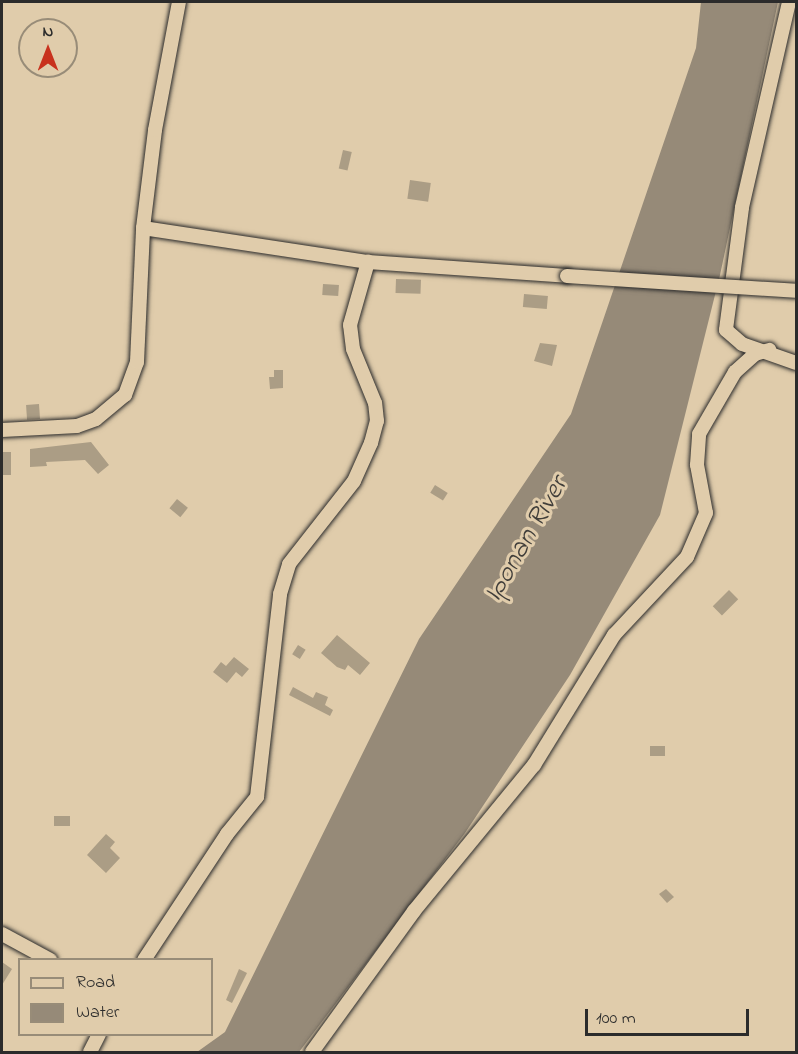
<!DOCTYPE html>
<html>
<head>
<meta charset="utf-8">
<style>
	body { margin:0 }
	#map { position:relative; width:798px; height:1054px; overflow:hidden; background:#e0ccab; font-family:"Indie Flower",sans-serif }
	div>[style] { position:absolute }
	.water>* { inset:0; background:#968a78 }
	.building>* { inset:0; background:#ab9d85; transform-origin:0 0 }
	.roads { filter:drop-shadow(0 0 2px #2b2b2b) drop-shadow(0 0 2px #2b2b2b) }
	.minor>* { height:14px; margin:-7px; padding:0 7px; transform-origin:7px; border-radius:7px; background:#e0ccab }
	.bridges { filter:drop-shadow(0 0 2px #2b2b2b) drop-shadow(0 0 2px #2b2b2b) }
	.minor-bridge>* { height:14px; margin:-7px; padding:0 7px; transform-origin:7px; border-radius:7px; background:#e0ccab }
	span { translate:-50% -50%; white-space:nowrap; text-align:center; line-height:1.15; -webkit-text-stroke:6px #e0ccab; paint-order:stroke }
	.water-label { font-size:28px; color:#403e3a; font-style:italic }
	.frame { position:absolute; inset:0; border:3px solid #2b2b2b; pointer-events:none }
	.legend { position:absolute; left:18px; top:958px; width:195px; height:78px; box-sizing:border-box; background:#e0ccab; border:2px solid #988c78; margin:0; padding:8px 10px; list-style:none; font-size:18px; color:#2b2b2b }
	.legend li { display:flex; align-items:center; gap:12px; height:30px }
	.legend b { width:30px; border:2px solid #988c78 }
	.north { position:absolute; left:18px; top:18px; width:60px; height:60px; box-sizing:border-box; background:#e0ccab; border:2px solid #988c78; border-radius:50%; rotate:0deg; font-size:16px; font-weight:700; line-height:24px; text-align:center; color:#2b2b2b }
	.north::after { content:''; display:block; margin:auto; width:21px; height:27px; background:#c8321e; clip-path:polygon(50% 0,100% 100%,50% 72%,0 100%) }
	.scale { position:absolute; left:585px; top:1009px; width:164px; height:27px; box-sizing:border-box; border:3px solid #2b2b2b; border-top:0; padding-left:8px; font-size:18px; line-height:21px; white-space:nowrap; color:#2b2b2b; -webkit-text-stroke:4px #e0ccab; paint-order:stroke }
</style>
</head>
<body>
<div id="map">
	<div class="water">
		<div style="clip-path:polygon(701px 2px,778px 2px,720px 275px,660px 515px,570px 675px,465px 833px,299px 1052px,197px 1052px,225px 1032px,419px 639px,571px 414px,696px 48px)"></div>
	</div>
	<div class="building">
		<div style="left:343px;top:150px;width:9px;height:19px;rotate:13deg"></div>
		<div style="left:410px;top:180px;width:21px;height:19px;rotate:8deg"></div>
		<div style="left:396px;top:279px;width:25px;height:14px;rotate:2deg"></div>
		<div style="left:323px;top:284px;width:16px;height:11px;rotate:4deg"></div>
		<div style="left:524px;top:294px;width:24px;height:13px;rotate:5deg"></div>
		<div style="clip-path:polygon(540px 343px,557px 345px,552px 366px,534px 361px)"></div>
		<div style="clip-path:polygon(274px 370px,283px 370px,283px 388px,270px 389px,269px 377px,274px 377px)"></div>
		<div style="left:39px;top:404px;width:15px;height:13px;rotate:86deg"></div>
		<div style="clip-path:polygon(91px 442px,109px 465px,98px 474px,85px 460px,46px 462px,47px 466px,30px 467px,30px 449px)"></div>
		<div style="left:2px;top:452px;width:9px;height:23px"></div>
		<div style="left:435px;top:485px;width:15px;height:9px;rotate:32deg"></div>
		<div style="left:177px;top:499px;width:14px;height:12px;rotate:39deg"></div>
		<div style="left:729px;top:590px;width:13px;height:23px;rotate:45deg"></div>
		<div style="clip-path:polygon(337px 635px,370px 663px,360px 675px,348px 665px,345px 670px,337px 667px,321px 653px)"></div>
		<div style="left:298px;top:645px;width:9px;height:11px;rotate:32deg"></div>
		<div style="clip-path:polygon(234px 657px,249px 669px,242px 677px,236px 672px,227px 683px,213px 672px,221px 662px,226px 666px)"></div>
		<div style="clip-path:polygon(293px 687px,313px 698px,316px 692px,328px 697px,325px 705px,333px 710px,330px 716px,289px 695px)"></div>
		<div style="left:650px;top:746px;width:15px;height:10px"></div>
		<div style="left:54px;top:816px;width:16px;height:10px"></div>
		<div style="clip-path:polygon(106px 834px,115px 842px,110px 848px,120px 858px,106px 873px,87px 855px)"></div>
		<div style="clip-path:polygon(666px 889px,674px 897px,667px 903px,659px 894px)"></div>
		<div style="clip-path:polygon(2px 962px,12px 969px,2px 985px)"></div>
		<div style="clip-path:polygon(239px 969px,247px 973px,232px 1003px,226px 1000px)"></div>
	</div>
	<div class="roads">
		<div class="minor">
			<div style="left:789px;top:2px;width:211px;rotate:102.9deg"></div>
			<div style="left:742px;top:208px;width:123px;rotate:97.5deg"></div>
			<div style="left:726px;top:330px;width:21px;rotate:41deg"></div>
			<div style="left:742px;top:344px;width:57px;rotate:19.4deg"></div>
			<div style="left:143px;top:228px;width:99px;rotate:-83deg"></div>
			<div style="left:155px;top:130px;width:130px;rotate:-79.4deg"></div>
			<div style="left:2px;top:430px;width:75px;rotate:-3.1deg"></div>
			<div style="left:77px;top:426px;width:20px;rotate:-20deg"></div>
			<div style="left:96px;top:419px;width:38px;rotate:-40deg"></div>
			<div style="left:125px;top:395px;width:35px;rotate:-70deg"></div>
			<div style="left:137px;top:362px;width:134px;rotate:-87.4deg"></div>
			<div style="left:143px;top:228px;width:228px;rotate:8.6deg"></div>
			<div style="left:368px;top:262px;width:199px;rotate:4deg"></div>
			<div style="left:2px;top:934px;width:55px;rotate:28.4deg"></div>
			<div style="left:144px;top:960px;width:151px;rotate:-56.6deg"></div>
			<div style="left:227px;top:834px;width:48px;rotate:-51deg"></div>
			<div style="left:257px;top:797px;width:204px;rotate:-83.5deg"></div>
			<div style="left:280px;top:594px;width:31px;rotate:-73deg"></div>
			<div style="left:289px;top:564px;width:105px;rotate:-51.9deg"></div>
			<div style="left:354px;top:481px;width:42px;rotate:-65.9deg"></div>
			<div style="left:371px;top:443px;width:23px;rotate:-75deg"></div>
			<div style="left:377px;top:421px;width:18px;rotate:-96deg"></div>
			<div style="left:375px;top:403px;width:58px;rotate:-112.2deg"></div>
			<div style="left:353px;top:349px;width:24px;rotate:-97deg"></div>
			<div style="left:350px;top:325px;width:66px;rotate:-74.1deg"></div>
			<div style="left:90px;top:1052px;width:20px;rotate:-63deg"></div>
			<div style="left:312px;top:1052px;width:174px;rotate:-54.1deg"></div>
			<div style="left:414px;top:911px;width:189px;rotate:-50.6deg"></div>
			<div style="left:534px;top:765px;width:153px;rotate:-58.4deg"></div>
			<div style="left:614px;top:635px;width:107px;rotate:-46.9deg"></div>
			<div style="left:687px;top:557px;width:48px;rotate:-66.6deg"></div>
			<div style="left:706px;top:513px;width:49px;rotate:-100.6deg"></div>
			<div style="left:697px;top:465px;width:31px;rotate:-86deg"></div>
			<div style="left:699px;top:434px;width:72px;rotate:-59.9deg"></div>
			<div style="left:735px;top:372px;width:27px;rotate:-42deg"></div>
			<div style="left:755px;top:354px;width:15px;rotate:-16deg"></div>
		</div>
	</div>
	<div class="bridges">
		<div class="minor-bridge">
			<div style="left:567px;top:276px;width:229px;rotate:3.7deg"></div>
		</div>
	</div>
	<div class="water-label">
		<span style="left:527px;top:540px;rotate:-60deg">Iponan River</span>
	</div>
	<div class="frame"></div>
	<ul class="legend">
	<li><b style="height:8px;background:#e0ccab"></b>Road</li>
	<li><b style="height:16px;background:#968a78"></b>Water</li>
	</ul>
	<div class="north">N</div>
	<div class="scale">100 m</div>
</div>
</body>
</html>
